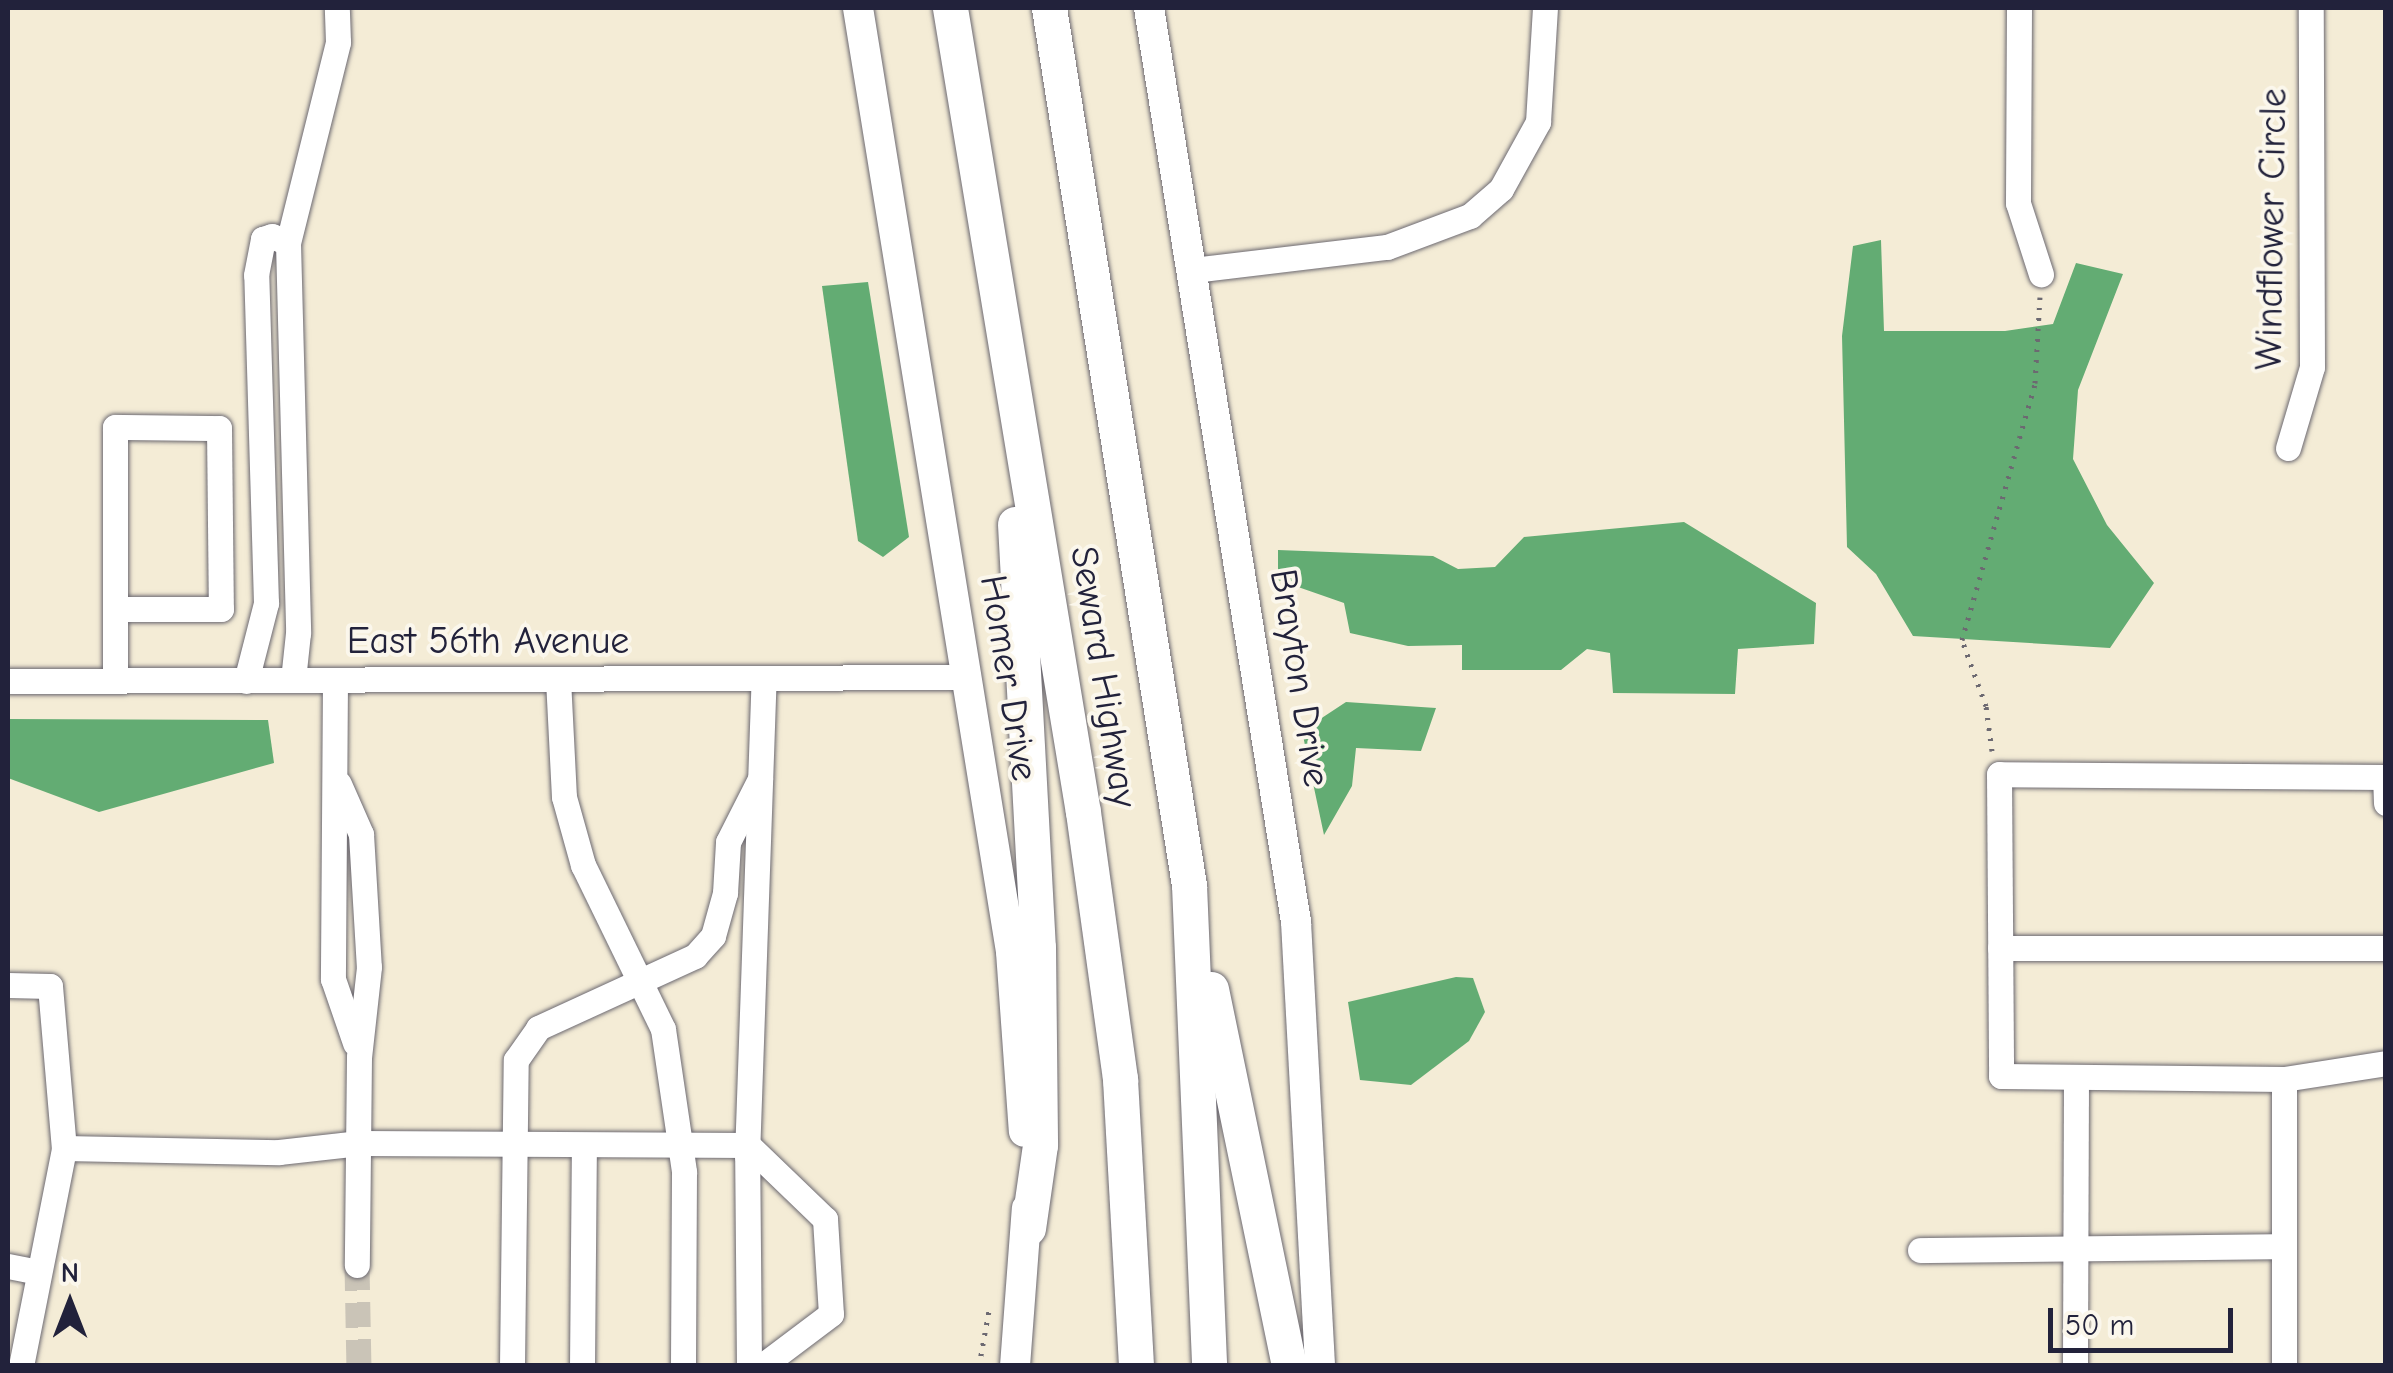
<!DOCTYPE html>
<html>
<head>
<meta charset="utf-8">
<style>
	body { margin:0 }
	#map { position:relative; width:2393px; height:1373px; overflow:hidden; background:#f4ecd6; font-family:"Comic Neue",sans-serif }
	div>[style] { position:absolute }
	.forest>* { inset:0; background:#63ac73 }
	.minor-tunnel>* { height:25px; margin-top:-12.5px; transform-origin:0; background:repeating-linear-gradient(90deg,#cac4b7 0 25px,transparent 0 37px) }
	.path>* { height:5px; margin-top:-2.5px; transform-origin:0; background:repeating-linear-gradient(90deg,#6c6971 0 2.5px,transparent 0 10.5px) }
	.roads { filter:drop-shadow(0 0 2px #6c6971) drop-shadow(0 0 2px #6c6971) }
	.minor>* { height:25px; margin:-12.5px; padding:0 12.5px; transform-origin:12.5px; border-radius:12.5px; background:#fff }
	.major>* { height:30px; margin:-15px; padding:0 15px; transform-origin:15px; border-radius:15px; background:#fff }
	.highway>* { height:35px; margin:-17.5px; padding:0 17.5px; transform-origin:17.5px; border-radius:17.5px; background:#fff }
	span { translate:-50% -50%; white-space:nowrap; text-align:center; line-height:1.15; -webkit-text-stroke:8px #fbf7ec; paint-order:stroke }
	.street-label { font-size:38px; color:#22223b }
	.frame { position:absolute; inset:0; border:10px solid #22223b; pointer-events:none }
	.north { position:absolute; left:20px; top:1253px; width:100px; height:100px; -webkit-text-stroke:8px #fbf7ec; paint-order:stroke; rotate:0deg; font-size:28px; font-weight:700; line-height:40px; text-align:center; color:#22223b }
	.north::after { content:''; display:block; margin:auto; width:35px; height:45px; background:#22223b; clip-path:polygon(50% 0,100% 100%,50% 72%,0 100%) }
	.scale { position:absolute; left:2048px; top:1308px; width:185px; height:45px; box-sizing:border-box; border:5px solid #22223b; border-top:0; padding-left:12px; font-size:30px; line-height:35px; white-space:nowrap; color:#22223b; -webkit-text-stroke:8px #fbf7ec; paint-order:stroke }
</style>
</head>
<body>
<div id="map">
	<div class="forest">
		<div style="clip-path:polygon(1881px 240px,1884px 331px,2005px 331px,2053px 324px,2076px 263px,2123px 274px,2078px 390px,2073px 459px,2107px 525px,2154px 583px,2110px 648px,1913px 636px,1876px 574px,1847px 547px,1842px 336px,1853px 246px)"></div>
		<div style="clip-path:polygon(868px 282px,909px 537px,883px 557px,858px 541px,822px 286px)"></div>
		<div style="clip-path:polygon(1684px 522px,1816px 603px,1814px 644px,1738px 649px,1735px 694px,1613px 693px,1610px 653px,1587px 649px,1561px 670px,1462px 670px,1462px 645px,1408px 646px,1350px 633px,1344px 603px,1278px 580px,1278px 550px,1433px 556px,1458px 569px,1495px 567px,1524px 537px)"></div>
		<div style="clip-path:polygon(1346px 702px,1436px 708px,1421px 751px,1356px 748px,1352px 786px,1324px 835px,1302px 731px)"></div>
		<div style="clip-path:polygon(8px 719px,268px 720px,274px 763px,99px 812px,8px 778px)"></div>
		<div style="clip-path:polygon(1456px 977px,1473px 978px,1485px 1012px,1469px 1041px,1411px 1085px,1360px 1080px,1348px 1002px)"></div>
	</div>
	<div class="minor-tunnel">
		<div style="left:357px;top:1265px;width:101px;rotate:88.9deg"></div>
	</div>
	<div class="path">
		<div style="left:1992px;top:751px;width:45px;rotate:-97.6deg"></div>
		<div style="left:1986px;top:706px;width:70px;rotate:-110deg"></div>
		<div style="left:1962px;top:640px;width:267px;rotate:-74.1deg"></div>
		<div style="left:2035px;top:383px;width:86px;rotate:-86.7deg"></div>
		<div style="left:979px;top:1366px;width:62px;rotate:-79.8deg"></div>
	</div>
	<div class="roads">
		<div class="minor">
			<div style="left:2019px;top:8px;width:195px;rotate:90.3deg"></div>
			<div style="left:2018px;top:203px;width:75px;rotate:72.1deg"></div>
			<div style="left:288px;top:243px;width:207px;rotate:-76deg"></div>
			<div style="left:338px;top:42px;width:34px;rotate:-92deg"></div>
			<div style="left:1193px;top:270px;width:195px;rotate:-6.8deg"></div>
			<div style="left:1387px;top:247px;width:89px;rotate:-20.5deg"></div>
			<div style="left:1470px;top:216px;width:41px;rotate:-41.1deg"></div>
			<div style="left:1501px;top:189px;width:77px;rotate:-61.1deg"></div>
			<div style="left:1538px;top:122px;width:114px;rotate:-86.5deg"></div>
			<div style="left:2288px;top:448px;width:84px;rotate:-73.5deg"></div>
			<div style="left:2312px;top:367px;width:359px;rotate:-90.2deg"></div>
			<div style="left:558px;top:679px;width:118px;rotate:87.1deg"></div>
			<div style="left:564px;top:797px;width:71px;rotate:74.4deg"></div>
			<div style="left:583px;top:865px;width:182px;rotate:64deg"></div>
			<div style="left:663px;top:1029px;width:145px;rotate:81.6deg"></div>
			<div style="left:684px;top:1172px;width:194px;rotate:90.3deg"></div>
			<div style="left:335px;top:680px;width:299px;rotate:90.4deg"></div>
			<div style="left:333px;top:979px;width:68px;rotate:71deg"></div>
			<div style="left:8px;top:681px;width:960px;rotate:-0.24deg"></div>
			<div style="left:115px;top:681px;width:254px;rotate:-90deg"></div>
			<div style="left:115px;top:427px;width:104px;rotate:0.6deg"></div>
			<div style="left:219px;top:428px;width:181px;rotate:89.4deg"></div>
			<div style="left:221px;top:609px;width:106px;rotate:180deg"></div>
			<div style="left:246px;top:681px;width:81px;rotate:-75.6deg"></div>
			<div style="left:266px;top:603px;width:328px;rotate:-91.7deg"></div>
			<div style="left:256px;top:275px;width:37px;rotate:-79deg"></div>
			<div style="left:263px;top:239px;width:9px;rotate:-18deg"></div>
			<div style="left:272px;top:236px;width:17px;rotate:24deg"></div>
			<div style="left:288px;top:243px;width:390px;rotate:88.5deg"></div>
			<div style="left:298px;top:633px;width:47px;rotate:96.1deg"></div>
			<div style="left:339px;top:784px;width:55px;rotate:66.3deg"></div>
			<div style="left:361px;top:834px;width:133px;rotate:86.6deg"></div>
			<div style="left:369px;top:967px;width:91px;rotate:96.3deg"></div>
			<div style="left:359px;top:1057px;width:208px;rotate:90.6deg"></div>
			<div style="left:2386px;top:803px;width:26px;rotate:-92deg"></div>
			<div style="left:2385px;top:777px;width:386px;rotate:-179.6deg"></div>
			<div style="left:1999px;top:774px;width:302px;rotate:89.6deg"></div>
			<div style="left:2001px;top:1076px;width:283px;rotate:0.6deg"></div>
			<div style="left:2284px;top:1079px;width:103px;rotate:-8.9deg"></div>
			<div style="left:2000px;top:948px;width:386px"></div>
			<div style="left:8px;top:985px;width:42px;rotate:1.4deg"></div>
			<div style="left:50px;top:986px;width:163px;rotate:85.1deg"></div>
			<div style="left:1920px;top:1250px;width:364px;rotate:-0.6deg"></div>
			<div style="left:8px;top:1266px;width:31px;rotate:11deg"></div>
			<div style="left:21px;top:1366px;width:222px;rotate:-78.8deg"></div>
			<div style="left:64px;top:1148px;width:215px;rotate:1.1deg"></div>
			<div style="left:279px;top:1152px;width:81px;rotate:-6.4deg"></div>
			<div style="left:359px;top:1143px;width:389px;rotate:0.3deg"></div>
			<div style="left:748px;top:1145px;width:107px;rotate:43.9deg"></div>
			<div style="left:825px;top:1219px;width:95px;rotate:86.4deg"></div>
			<div style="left:831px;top:1314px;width:86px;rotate:143deg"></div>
			<div style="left:512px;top:1366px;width:306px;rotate:-89.3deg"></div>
			<div style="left:516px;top:1060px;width:39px;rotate:-55deg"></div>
			<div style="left:538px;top:1028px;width:173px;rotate:-24.6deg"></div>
			<div style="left:695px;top:956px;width:27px;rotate:-48deg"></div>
			<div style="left:713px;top:936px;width:45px;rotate:-74.4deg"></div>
			<div style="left:725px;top:893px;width:51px;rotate:-86.6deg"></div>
			<div style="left:728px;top:842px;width:71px;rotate:-63.1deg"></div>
			<div style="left:582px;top:1366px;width:220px;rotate:-89.5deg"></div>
			<div style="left:749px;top:1366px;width:210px;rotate:-90.5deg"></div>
			<div style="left:747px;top:1156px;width:478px;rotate:-88deg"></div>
			<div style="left:2075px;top:1366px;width:289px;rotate:-89.8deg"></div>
			<div style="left:2284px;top:1366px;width:287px;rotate:-90deg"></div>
		</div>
		<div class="major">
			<div style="left:858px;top:8px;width:956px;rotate:80.79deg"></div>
			<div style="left:1011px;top:952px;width:180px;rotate:85.9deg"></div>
			<div style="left:1149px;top:8px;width:926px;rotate:80.86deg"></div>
			<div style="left:1296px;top:922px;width:445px;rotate:86.9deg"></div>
			<div style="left:1015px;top:1366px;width:158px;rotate:-85.7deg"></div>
		</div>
		<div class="highway">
			<div style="left:950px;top:8px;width:815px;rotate:80.61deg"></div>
			<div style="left:1083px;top:812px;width:270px;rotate:82.1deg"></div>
			<div style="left:1120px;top:1079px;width:287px;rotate:86.8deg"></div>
			<div style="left:1049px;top:8px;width:888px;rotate:80.93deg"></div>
			<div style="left:1189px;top:885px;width:481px;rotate:87.6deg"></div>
			<div style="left:1015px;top:524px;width:424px;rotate:86.9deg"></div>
			<div style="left:1038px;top:947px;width:198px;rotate:89.4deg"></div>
			<div style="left:1040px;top:1145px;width:84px;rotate:98.2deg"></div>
			<div style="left:1211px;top:989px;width:385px;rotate:78.3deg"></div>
		</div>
	</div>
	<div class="street-label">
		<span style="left:2272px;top:229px;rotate:-89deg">Windflower Circle</span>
		<span style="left:488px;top:642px">East 56th Avenue</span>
		<span style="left:1103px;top:677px;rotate:81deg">Seward Highway</span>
		<span style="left:1008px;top:678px;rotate:81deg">Homer Drive</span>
		<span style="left:1299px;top:678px;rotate:81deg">Brayton Drive</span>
	</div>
	<div class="frame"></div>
	<div class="north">N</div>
	<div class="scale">50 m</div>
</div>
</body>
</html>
